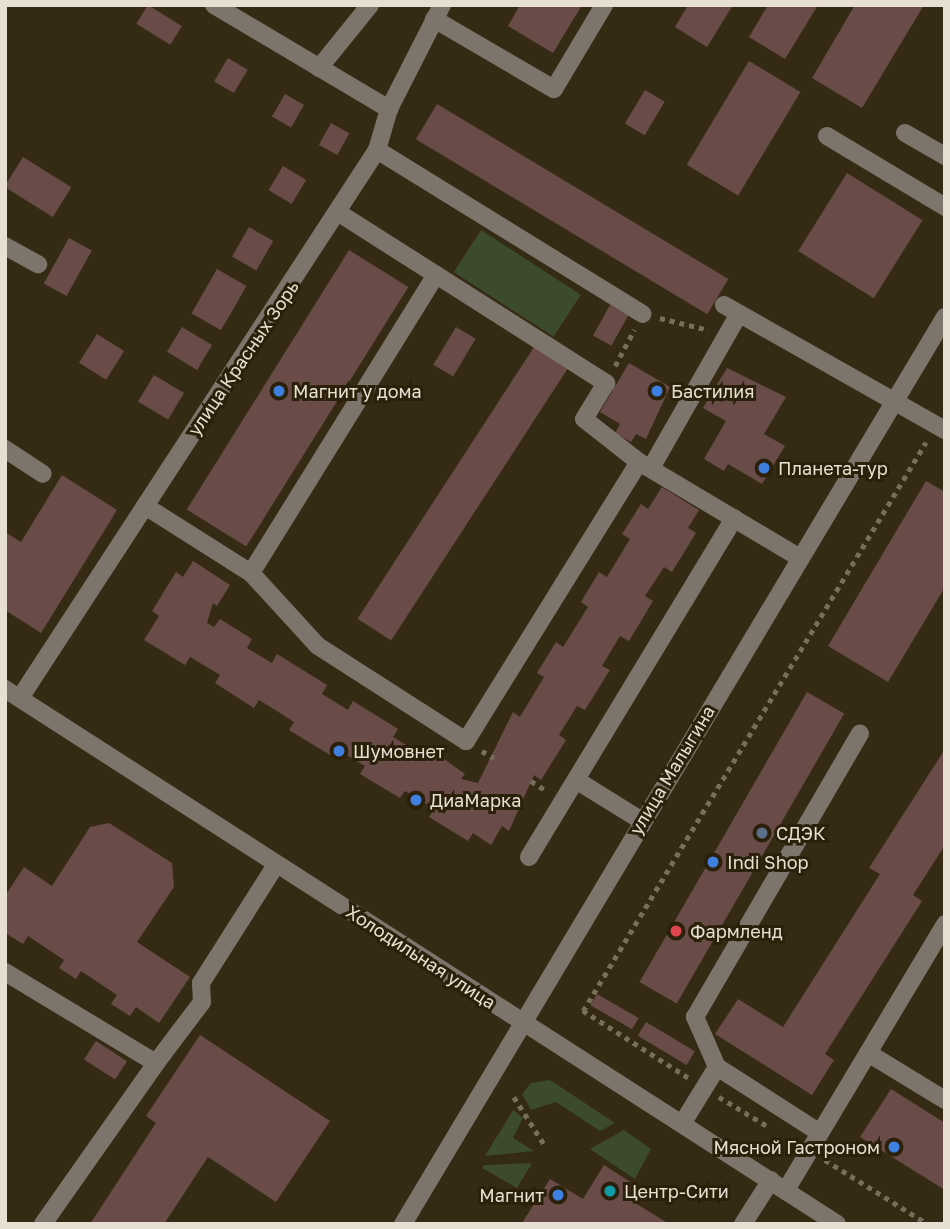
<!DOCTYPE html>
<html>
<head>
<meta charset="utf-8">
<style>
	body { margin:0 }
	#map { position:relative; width:950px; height:1229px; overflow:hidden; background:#352b14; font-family:"Golos Text",sans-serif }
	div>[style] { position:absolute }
	.green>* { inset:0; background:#3c4a2e; transform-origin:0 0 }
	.building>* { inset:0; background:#694c48; transform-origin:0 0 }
	.path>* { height:4.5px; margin-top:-2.25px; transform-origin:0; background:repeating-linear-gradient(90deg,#776e5b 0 5px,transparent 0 10px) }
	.minor>* { height:18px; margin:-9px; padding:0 9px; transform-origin:9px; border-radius:9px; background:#7d746b }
	.dots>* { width:19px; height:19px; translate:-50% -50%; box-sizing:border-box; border:4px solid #2b210a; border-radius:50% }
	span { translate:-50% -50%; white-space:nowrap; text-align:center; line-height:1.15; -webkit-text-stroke:6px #2b210a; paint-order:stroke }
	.street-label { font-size:18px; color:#e6dfd2 }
	.poi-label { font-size:18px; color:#e6dfd2 }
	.left { translate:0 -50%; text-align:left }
	.right { translate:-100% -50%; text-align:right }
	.frame { position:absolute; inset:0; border:7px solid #e6dfd2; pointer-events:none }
</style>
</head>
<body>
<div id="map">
	<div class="green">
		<div style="left:481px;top:230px;width:119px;height:50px;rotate:33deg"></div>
		<div style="clip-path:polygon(550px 1080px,615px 1123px,600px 1131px,556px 1102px,531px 1110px,522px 1094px,531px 1083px)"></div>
		<div style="clip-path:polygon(513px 1110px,523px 1118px,513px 1138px,534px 1151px,485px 1156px)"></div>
		<div style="clip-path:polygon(624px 1130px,651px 1149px,635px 1179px,590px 1149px)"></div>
		<div style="clip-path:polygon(532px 1163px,517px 1188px,482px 1168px,484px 1165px)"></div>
	</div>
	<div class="building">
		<div style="left:148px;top:5px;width:40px;height:22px;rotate:32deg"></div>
		<div style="clip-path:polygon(520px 5px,582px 5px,553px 53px,508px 26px)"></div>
		<div style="clip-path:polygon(688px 5px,733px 5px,707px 47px,675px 27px)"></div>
		<div style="clip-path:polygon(768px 5px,818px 5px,785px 59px,749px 37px)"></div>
		<div style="clip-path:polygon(855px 5px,924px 5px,862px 108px,812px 78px)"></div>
		<div style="left:228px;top:58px;width:23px;height:27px;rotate:31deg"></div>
		<div style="left:749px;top:61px;width:60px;height:121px;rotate:31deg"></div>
		<div style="left:645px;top:90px;width:23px;height:39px;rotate:31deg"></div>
		<div style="left:285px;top:94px;width:22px;height:26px;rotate:30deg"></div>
		<div style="left:437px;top:104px;width:340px;height:41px;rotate:31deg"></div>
		<div style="left:331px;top:123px;width:21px;height:25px;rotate:29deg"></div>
		<div style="left:23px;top:157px;width:57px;height:35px;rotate:32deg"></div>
		<div style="left:283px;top:166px;width:27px;height:28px;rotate:31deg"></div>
		<div style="left:847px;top:173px;width:89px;height:92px;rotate:32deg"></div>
		<div style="left:249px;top:227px;width:28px;height:34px;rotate:30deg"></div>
		<div style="left:69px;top:238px;width:26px;height:52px;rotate:29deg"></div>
		<div style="left:349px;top:250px;width:70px;height:306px;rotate:32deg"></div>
		<div style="left:217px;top:269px;width:34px;height:51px;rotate:30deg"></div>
		<div style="left:610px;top:305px;width:21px;height:35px;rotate:29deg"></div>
		<div style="left:182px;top:327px;width:35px;height:29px;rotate:31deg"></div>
		<div style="left:456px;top:327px;width:23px;height:44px;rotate:31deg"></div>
		<div style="left:97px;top:334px;width:32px;height:34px;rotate:32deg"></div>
		<div style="left:534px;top:347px;width:40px;height:324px;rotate:33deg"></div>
		<div style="clip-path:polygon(629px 363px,670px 387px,646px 439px,636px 434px,631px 442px,615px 433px,620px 424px,600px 412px)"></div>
		<div style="clip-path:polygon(727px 368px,786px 397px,764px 434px,785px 446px,762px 484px,728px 464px,724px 471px,704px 459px,726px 421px,703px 408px)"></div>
		<div style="left:154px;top:375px;width:35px;height:31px;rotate:31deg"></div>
		<div style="clip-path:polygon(62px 475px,117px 510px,41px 633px,5px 610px,5px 532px,21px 542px)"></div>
		<div style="clip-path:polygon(926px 481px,945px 492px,945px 587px,888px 682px,828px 646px)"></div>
		<div style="clip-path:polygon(662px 487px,699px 510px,688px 528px,696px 533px,672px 572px,664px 567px,645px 596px,653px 601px,629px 641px,620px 636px,602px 666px,610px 670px,585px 710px,577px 706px,559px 735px,566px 740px,541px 780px,534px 775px,509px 831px,502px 826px,491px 845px,473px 833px,468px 841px,429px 817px,434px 809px,405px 791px,400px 798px,360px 774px,365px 766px,335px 748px,330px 755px,289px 730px,294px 722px,277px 711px,259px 700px,254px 708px,215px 683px,220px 675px,190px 657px,185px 665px,144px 640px,159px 616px,152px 611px,176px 572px,183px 577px,193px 561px,230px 585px,217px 606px,213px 603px,207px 623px,214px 627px,220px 619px,252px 639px,247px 648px,272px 663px,277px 654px,327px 685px,322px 694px,348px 710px,353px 701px,398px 729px,393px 737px,419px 753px,424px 745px,465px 774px,461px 779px,478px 783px,513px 712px,520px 717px,544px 677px,537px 673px,556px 642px,563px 647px,588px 607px,581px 602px,599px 572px,607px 577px,630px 539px,622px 534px,641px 504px,648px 509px)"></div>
		<div style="left:807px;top:692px;width:43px;height:335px;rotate:30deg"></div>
		<div style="clip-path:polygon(945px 749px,945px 845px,913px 895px,922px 901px,825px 1054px,834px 1060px,812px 1095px,715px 1034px,738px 999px,783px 1027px,880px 874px,869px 868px)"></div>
		<div style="clip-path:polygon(109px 823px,172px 863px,174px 887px,137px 942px,190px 977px,159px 1023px,136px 1007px,130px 1016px,111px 1004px,117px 995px,81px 971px,76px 979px,59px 968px,64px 960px,28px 936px,23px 944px,5px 933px,5px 896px,24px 867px,52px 886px,90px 827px)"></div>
		<div style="left:597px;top:994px;width:48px;height:13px;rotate:30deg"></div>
		<div style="left:646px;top:1022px;width:57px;height:16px;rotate:31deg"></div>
		<div style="clip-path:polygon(200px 1035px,330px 1121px,276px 1202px,208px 1157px,164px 1224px,90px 1224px,156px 1123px,146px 1116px)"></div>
		<div style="left:96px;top:1041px;width:37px;height:22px;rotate:33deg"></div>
		<div style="clip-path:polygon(891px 1089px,945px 1123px,945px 1190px,860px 1137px)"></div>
		<div style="clip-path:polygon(604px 1165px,635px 1185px,627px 1198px,669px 1224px,512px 1224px,522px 1223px,550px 1179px,583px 1199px)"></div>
	</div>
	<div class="path">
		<div style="left:660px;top:318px;width:50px;rotate:13.8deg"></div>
		<div style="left:615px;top:366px;width:41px;rotate:-62.2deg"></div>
		<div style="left:482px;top:751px;width:14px;rotate:30deg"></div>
		<div style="left:531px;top:781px;width:19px;rotate:32deg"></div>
		<div style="left:688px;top:1078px;width:125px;rotate:-147.5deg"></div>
		<div style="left:583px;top:1011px;width:664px;rotate:-58.92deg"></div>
		<div style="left:514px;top:1097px;width:56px;rotate:57.4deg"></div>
		<div style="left:719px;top:1097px;width:58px;rotate:31deg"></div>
		<div style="left:825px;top:1160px;width:121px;rotate:31.9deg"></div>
	</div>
	<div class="minor">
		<div style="left:214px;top:5px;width:204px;rotate:30.7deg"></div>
		<div style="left:434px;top:19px;width:139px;rotate:30.3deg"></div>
		<div style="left:554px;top:89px;width:98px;rotate:-59.2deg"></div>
		<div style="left:319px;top:68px;width:81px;rotate:-51deg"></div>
		<div style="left:905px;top:133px;width:46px;rotate:29.9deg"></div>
		<div style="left:827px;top:136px;width:138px;rotate:31deg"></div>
		<div style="left:377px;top:150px;width:312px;rotate:31.7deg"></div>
		<div style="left:339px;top:213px;width:317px;rotate:32.5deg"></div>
		<div style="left:606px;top:383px;width:42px;rotate:121.4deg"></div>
		<div style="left:584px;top:419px;width:70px;rotate:38deg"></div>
		<div style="left:5px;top:246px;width:38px;rotate:29deg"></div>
		<div style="left:724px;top:305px;width:254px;rotate:29.5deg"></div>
		<div style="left:5px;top:449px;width:45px;rotate:33.3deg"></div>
		<div style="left:651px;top:468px;width:177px;rotate:-60.3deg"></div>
		<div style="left:145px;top:506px;width:125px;rotate:32.3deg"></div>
		<div style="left:251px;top:573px;width:99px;rotate:47.5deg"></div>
		<div style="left:318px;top:646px;width:176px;rotate:32.7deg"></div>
		<div style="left:466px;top:741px;width:328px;rotate:-58.2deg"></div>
		<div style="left:639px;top:462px;width:187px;rotate:30.8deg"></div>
		<div style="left:251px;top:573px;width:351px;rotate:-58.2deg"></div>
		<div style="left:5px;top:689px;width:989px;rotate:32.74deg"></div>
		<div style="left:20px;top:698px;width:654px;rotate:-56.92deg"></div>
		<div style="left:377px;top:150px;width:43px;rotate:-73.7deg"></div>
		<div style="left:389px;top:109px;width:117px;rotate:-63deg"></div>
		<div style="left:576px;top:780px;width:78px;rotate:31.8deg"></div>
		<div style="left:529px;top:857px;width:396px;rotate:-58.8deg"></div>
		<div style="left:5px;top:972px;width:176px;rotate:31.1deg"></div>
		<div style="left:156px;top:1063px;width:76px;rotate:-53deg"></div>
		<div style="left:202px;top:1002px;width:19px;rotate:-93deg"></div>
		<div style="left:201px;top:983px;width:140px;rotate:-57.6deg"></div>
		<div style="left:868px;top:1053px;width:90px;rotate:31.4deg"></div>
		<div style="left:682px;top:1124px;width:67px;rotate:-58.4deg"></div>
		<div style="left:820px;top:1133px;width:122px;rotate:-147.3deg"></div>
		<div style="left:717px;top:1067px;width:55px;rotate:-113.7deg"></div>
		<div style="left:695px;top:1017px;width:328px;rotate:-59.8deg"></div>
		<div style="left:786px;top:1190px;width:310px;rotate:-59.1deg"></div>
		<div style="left:43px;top:1224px;width:197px;rotate:-54.9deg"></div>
		<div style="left:403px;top:1224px;width:1057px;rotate:-59.14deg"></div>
		<div style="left:743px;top:1224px;width:52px;rotate:-57.5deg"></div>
	</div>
	<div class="dots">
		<div style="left:279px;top:391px;background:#3f7fe0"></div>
		<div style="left:657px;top:391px;background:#3f7fe0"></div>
		<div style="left:764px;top:468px;background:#3f7fe0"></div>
		<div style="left:339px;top:751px;background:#3f7fe0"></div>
		<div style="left:416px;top:800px;background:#3f7fe0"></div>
		<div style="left:762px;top:833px;background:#5c6f8a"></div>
		<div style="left:713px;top:862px;background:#3f7fe0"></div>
		<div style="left:676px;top:931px;background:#e0444e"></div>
		<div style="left:894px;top:1147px;background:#3f7fe0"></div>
		<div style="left:610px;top:1191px;background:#0f9aa8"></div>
		<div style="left:558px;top:1195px;background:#3f7fe0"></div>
	</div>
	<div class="street-label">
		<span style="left:243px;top:358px;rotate:-56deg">улица Красных Зорь</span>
		<span style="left:672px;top:770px;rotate:-59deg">улица Малыгина</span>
		<span style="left:421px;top:957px;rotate:33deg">Холодильная улица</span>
	</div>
	<div class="poi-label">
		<span class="left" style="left:293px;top:391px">Магнит у дома</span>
		<span class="left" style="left:671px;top:391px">Бастилия</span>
		<span class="left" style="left:778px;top:468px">Планета-тур</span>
		<span class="left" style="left:353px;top:751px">Шумовнет</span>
		<span class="left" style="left:430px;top:800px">ДиаМарка</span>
		<span class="left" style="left:776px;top:833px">СДЭК</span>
		<span class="left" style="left:727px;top:862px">Indi Shop</span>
		<span class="left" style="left:690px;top:931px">Фармленд</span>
		<span class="right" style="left:880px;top:1147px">Мясной Гастроном</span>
		<span class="left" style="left:624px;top:1191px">Центр-Сити</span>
		<span class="right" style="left:544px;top:1195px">Магнит</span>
	</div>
	<div class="frame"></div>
</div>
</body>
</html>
